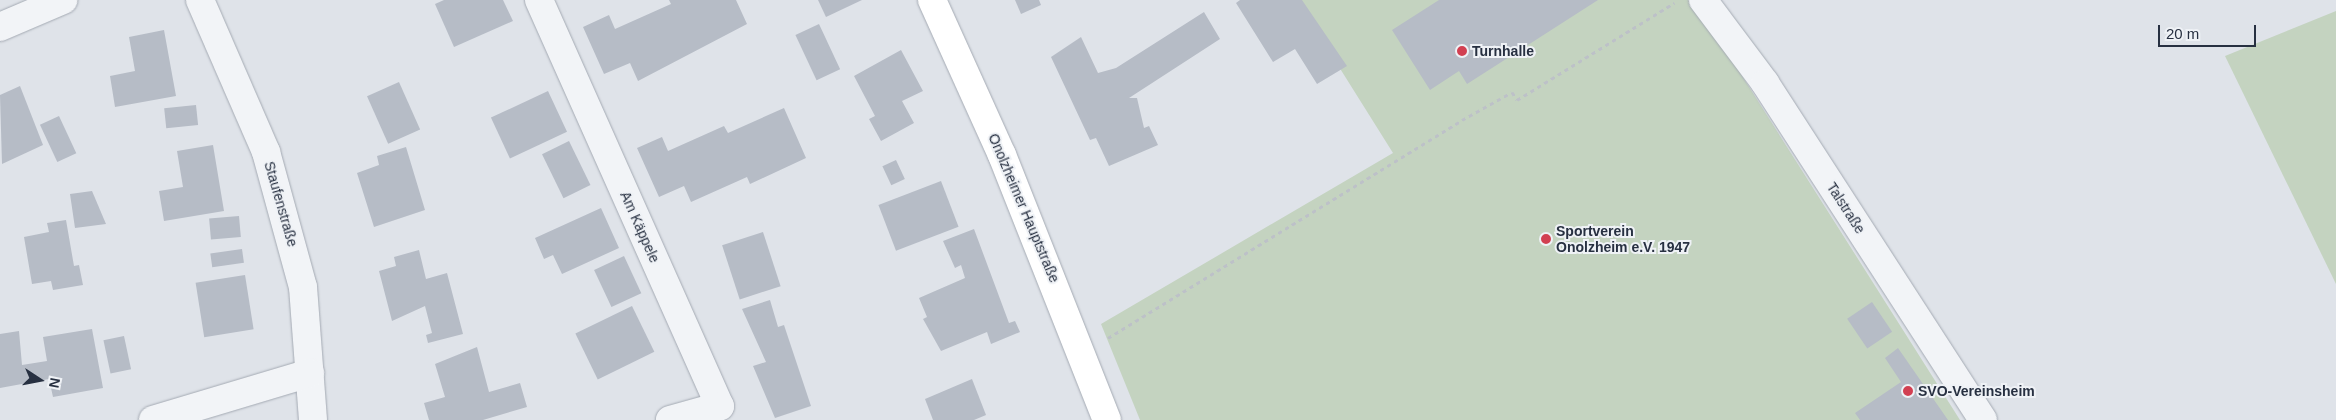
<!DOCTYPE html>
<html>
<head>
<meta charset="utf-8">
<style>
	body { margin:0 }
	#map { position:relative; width:2336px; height:420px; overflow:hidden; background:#dfe3e9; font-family:Helvetica,sans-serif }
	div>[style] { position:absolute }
	.green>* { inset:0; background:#c4d3c0 }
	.building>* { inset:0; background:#b6bcc6; transform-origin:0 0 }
	.path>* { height:3px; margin-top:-1.5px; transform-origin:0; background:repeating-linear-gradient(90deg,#bdc1c8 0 4px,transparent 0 8px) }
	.roads { filter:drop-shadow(0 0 1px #a4aab3) drop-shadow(0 0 1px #a4aab3) }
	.minor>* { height:28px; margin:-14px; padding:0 14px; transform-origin:14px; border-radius:14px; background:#f2f4f7 }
	.major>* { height:28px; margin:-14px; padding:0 14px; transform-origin:14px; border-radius:14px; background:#fff }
	.dots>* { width:14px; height:14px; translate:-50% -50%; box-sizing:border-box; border:2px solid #eff2f6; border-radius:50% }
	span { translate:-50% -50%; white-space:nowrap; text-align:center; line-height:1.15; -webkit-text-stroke:4px #eff2f6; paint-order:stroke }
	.poi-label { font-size:14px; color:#273041; font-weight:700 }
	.left { translate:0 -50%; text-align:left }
	.street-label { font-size:14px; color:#273041 }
	.north { position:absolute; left:15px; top:355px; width:50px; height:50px; -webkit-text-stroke:4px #eff2f6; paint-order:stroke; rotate:101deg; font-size:14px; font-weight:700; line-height:20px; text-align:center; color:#273041 }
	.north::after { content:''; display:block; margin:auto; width:18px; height:22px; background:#273041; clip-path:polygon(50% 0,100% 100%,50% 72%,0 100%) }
	.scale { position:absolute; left:2158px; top:25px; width:98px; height:22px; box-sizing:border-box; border:2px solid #273041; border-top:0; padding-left:6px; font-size:15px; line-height:18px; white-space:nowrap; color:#273041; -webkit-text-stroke:4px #eff2f6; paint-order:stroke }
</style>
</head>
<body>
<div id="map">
	<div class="green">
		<div style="clip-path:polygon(1297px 0,1694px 0,1960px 420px,1140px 420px,1101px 324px,1393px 153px)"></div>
		<div style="clip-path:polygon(2336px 11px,2336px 284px,2225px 56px)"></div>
	</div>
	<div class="building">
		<div style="clip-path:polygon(444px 0,503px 0,513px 21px,454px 47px,435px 4px)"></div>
		<div style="clip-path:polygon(669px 0,736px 0,747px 24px,638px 81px,630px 63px,604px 74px,583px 27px,609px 15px,615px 29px,671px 4px)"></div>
		<div style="clip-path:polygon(818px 0,862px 0,826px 17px)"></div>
		<div style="clip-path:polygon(1015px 0,1039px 0,1041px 5px,1021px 14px)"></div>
		<div style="clip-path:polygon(1240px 0,1302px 0,1347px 66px,1317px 84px,1295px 49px,1273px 62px,1236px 3px)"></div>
		<div style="clip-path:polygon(1439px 0,1598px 0,1467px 84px,1459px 71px,1430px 90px,1392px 30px)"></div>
		<div style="clip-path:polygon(1204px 12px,1220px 39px,1129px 98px,1137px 98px,1144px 128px,1149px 126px,1158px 145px,1109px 166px,1096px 138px,1090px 140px,1051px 57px,1081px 37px,1098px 73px,1116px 68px)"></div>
		<div style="left:819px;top:24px;width:50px;height:26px;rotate:65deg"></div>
		<div style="clip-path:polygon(164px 30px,176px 96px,115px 107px,110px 76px,135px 71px,129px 37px)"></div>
		<div style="clip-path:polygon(901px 50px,923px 91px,902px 101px,914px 123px,881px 141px,869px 119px,875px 116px,854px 76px)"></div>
		<div style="left:399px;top:82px;width:52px;height:35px;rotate:66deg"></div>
		<div style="clip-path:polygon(20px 86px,43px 145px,2px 164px,0 95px)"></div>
		<div style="left:548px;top:91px;width:45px;height:63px;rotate:65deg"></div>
		<div style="left:196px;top:105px;width:20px;height:32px;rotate:84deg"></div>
		<div style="clip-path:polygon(784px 108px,806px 158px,750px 184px,747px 177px,691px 202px,684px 186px,659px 197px,637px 148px,662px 137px,668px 151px,724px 126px,728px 133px)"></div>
		<div style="left:59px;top:116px;width:41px;height:21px;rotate:65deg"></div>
		<div style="left:569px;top:141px;width:49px;height:30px;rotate:64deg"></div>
		<div style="clip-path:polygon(213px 145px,224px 211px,164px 221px,159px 191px,183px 187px,177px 151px)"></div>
		<div style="clip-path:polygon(406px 147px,425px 210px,374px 227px,357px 173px,379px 165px,377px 156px)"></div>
		<div style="left:896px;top:160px;width:21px;height:15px;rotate:65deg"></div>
		<div style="left:941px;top:181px;width:49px;height:67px;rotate:69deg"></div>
		<div style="clip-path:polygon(92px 191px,106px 224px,75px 228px,70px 194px)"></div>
		<div style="clip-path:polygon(601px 208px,619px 248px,562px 274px,553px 255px,544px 259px,535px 238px)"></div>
		<div style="left:239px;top:216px;width:21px;height:30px;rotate:85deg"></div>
		<div style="clip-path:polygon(66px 220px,74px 266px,79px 265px,83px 285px,53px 290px,51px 281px,32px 284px,24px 237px,49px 232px,47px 223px)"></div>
		<div style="clip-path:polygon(974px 229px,1009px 323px,1015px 321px,1020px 332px,991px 344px,987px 332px,941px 351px,923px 319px,927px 317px,919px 298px,965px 278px,961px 265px,955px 268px,943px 241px)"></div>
		<div style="left:763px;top:232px;width:57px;height:43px;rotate:72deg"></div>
		<div style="left:242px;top:249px;width:14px;height:32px;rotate:82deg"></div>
		<div style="clip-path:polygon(419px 250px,426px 279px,447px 273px,463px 334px,428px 343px,426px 335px,432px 333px,425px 306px,392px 321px,379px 271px,396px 266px,394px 257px)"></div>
		<div style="left:624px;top:256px;width:41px;height:33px;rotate:65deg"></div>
		<div style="left:245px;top:275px;width:55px;height:50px;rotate:81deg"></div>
		<div style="clip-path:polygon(770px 300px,778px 327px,784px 325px,811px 406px,775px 418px,753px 366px,766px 362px,742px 309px)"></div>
		<div style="left:1872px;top:302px;width:36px;height:30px;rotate:56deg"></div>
		<div style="left:632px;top:306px;width:51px;height:63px;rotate:64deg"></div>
		<div style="clip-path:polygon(92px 329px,103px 388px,53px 397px,49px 379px,0 388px,0 334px,19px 331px,22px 365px,47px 361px,43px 337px)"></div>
		<div style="left:124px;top:336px;width:34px;height:21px;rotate:78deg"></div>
		<div style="clip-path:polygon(477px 347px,489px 392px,520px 383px,527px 407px,483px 420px,429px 420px,424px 403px,445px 397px,435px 364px)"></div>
		<div style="clip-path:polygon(1898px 348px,1948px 420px,1860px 420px,1855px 413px,1901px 382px,1885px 358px)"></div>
		<div style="clip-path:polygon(972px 379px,986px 415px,974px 420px,933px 420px,925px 399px)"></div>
	</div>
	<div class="path">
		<div style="left:1108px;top:338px;width:416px;rotate:-31.6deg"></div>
		<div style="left:1462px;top:120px;width:57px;rotate:-29.2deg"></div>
		<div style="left:1512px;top:92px;width:9px;rotate:58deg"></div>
		<div style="left:1517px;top:100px;width:185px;rotate:-31.7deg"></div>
	</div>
	<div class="roads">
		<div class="minor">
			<div style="left:200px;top:0;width:166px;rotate:66.5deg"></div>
			<div style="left:266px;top:152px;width:140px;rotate:74.7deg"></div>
			<div style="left:303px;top:287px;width:133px;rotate:85.7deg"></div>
			<div style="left:539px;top:0;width:445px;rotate:66deg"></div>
			<div style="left:720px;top:406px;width:52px;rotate:164.4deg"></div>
			<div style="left:1703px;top:0;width:104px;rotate:53.2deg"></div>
			<div style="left:1765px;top:83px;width:401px;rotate:57.1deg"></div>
			<div style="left:0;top:27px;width:69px;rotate:-23.2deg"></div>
			<div style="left:153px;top:420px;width:164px;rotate:-16.7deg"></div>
		</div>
		<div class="major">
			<div style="left:932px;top:0;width:170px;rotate:65.7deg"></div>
			<div style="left:1002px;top:155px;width:285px;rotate:68.4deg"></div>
		</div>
	</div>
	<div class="dots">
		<div style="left:1462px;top:51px;background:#d24052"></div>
		<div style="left:1546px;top:239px;background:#d24052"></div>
		<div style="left:1908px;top:391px;background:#d24052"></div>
	</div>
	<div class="poi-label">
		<span class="left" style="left:1472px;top:51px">Turnhalle</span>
		<span class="left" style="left:1556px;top:239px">Sportverein<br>Onolzheim e.V. 1947</span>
		<span class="left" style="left:1918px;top:391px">SVO-Vereinsheim</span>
	</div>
	<div class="street-label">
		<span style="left:281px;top:204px;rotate:74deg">Staufenstraße</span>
		<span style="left:1024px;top:208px;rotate:67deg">Onolzheimer Hauptstraße</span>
		<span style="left:1846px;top:208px;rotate:57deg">Talstraße</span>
		<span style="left:640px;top:227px;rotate:66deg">Am Käppele</span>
	</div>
	<div class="north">N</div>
	<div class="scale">20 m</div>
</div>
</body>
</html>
